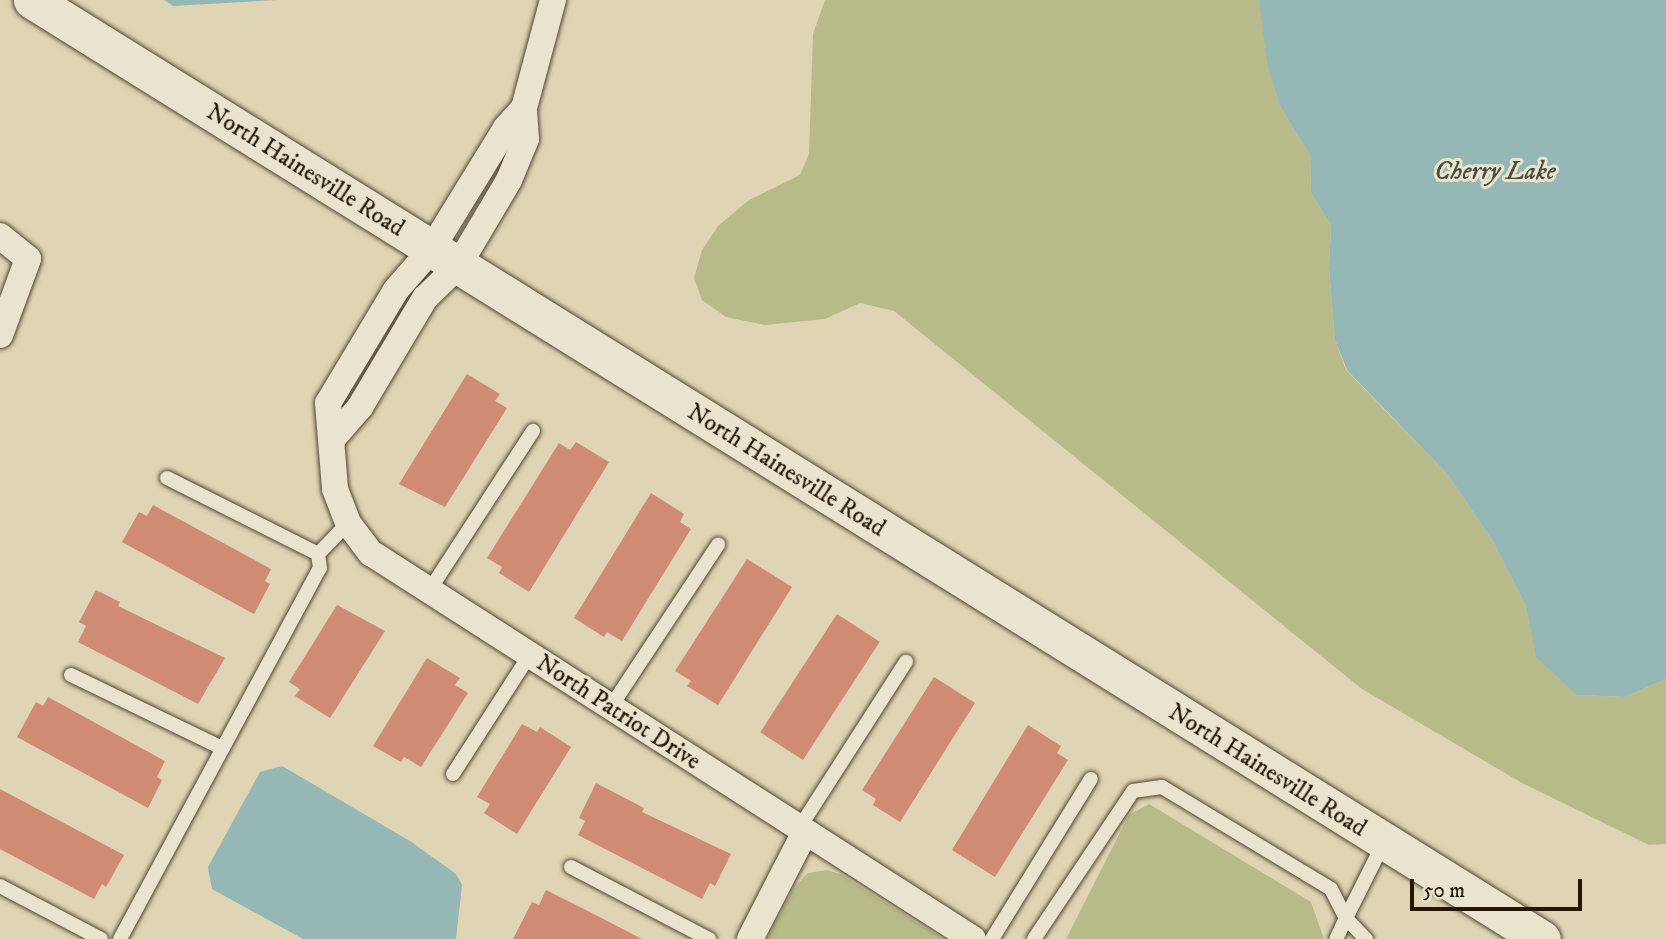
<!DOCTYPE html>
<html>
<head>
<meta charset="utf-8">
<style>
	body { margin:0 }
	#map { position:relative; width:1666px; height:939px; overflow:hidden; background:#dfd4b4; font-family:"IM FELL DW Pica",serif }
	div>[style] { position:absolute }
	.green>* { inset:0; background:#b8bb89 }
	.water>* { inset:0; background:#95b7b5 }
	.building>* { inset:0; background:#cf8b73; transform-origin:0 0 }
	.roads { filter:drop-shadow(0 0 2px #514632) drop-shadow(0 0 2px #514632) }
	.lane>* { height:14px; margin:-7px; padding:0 7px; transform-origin:7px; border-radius:7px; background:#eae3ce }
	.street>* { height:26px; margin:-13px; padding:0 13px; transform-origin:13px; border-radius:13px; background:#eae3ce }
	.secondary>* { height:37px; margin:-18.5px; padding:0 18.5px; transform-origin:18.5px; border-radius:18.5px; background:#eae3ce }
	span { translate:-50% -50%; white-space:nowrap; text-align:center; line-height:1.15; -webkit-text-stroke:6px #eae3ce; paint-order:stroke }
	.street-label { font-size:24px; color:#221607 }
	.water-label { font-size:26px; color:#4a4e44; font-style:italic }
	.scale { position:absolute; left:1410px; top:879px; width:172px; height:32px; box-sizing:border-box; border:4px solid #221607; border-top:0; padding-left:9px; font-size:21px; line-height:24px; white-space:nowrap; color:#221607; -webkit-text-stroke:5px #eae3ce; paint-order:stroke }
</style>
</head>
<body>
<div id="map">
	<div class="green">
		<div style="clip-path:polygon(825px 0,1259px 0,1281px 108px,1310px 155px,1311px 193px,1331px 225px,1329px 268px,1335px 340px,1346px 370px,1448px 475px,1492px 540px,1526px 606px,1537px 657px,1578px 695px,1625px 697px,1666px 679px,1666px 844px,1649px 845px,1522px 783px,1362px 689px,894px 311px,860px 303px,825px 319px,765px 325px,726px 317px,702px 300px,694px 278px,702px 250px,718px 226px,749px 200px,800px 175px,809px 154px,813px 34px)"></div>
		<div style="clip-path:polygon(1149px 804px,1311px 902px,1324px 939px,1066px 939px,1129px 815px)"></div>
		<div style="clip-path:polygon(827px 870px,840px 874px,943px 939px,767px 939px,794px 888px,808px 873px)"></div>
	</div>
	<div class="water">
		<div style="clip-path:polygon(164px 0,277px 0,173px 6px)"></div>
		<div style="clip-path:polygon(1259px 0,1666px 0,1666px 679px,1625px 697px,1577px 695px,1536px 657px,1526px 606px,1492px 540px,1448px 475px,1347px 370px,1335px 340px,1329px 268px,1331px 225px,1311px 193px,1310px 155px,1281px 108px,1267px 63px)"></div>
		<div style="clip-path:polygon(282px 766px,410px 841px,456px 874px,462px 885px,456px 939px,303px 939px,212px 889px,208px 867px,260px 772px)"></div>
	</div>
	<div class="building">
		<div style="clip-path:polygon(467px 374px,500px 394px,495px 401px,507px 408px,445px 507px,399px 484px)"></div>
		<div style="clip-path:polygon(576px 442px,609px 462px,529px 592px,499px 573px,502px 567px,487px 558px,559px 443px,570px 450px)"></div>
		<div style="clip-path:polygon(651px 493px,684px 514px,680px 522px,691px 529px,622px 641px,607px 632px,604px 637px,574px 618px)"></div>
		<div style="clip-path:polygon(153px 505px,271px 569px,265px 581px,270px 584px,254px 614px,122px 542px,139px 512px,147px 516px)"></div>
		<div style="clip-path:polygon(747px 559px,792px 587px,718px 705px,687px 686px,691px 681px,675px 671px)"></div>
		<div style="clip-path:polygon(96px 590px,120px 602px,118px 606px,225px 658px,198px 704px,78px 642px,86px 626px,79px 622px)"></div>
		<div style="clip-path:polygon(337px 605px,385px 631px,330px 718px,295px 696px,300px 689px,289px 682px)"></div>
		<div style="left:837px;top:614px;width:51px;height:141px;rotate:33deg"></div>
		<div style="clip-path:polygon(427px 658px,460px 678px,455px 685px,468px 693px,421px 767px,404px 757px,401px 762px,373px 746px)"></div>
		<div style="clip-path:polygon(934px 677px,975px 703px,900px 822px,873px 805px,876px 799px,862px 790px)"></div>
		<div style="clip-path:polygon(48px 697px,165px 761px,157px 777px,162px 780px,148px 808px,17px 737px,36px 702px,43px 706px)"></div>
		<div style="clip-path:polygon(522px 724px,537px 732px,540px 727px,571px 747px,517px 834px,484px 813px,490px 804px,477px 797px)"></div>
		<div style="clip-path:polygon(1028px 725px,1061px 746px,1057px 753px,1068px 760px,995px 877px,952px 850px)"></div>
		<div style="clip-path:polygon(596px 783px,644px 808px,642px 812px,731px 854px,715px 886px,710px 883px,702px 899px,578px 835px,585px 821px,579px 818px)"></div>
		<div style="clip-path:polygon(0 789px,124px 855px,106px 887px,102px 884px,94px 899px,0 849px)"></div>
		<div style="clip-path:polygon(546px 890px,584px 909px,642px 939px,513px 939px,532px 902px,539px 905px)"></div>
	</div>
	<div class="roads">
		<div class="lane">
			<div style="left:167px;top:478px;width:169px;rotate:26.7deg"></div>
			<div style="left:429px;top:591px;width:191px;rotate:-57deg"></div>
			<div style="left:71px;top:675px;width:168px;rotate:25.8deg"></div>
			<div style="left:610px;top:708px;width:196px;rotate:-56.5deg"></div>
			<div style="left:453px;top:774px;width:140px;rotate:-57.2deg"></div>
			<div style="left:798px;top:830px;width:200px;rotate:-57.3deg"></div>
			<div style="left:571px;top:867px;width:156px;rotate:27.6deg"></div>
			<div style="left:0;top:886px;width:114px;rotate:27.7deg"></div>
			<div style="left:120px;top:939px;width:421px;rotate:-61.7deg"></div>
			<div style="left:320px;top:568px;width:14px;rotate:-98deg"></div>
			<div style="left:318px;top:554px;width:43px;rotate:-45.9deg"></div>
			<div style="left:992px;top:939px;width:188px;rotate:-58.3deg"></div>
			<div style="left:1034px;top:939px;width:178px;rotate:-56.2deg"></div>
			<div style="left:1133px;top:791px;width:29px;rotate:-8deg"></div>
			<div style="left:1162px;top:787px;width:197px;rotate:31.1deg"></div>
			<div style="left:1331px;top:889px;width:33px;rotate:63deg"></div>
			<div style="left:1346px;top:918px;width:23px;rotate:115deg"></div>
			<div style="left:1366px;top:939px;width:29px;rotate:-134deg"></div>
			<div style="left:1346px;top:918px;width:83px;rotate:-63.4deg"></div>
		</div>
		<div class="street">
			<div style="left:524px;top:108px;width:27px;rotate:132deg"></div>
			<div style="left:506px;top:128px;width:143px;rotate:121.6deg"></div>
			<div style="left:431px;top:250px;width:53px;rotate:131.2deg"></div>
			<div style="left:396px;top:290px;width:132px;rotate:121deg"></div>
			<div style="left:328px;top:403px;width:86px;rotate:85.3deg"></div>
			<div style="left:335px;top:489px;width:36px;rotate:69deg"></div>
			<div style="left:348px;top:523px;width:38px;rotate:53deg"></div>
			<div style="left:371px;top:553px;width:715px;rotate:32.67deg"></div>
			<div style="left:0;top:236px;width:36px;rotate:39deg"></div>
			<div style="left:28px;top:259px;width:81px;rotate:110.2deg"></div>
			<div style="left:334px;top:437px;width:40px;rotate:-49deg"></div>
			<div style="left:360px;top:407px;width:127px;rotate:-59.2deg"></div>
			<div style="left:425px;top:298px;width:46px;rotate:-44.1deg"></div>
			<div style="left:458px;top:266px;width:100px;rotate:-59.3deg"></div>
			<div style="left:509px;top:180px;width:44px;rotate:-67.5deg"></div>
			<div style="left:526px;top:139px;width:31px;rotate:-94deg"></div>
			<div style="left:524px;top:108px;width:112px;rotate:-75deg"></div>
			<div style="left:750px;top:939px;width:118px;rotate:-62.8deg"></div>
		</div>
		<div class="secondary">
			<div style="left:32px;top:0;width:1778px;rotate:31.88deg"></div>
		</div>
	</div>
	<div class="street-label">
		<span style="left:305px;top:171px;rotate:32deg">North Hainesville Road</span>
		<span style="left:786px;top:471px;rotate:32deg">North Hainesville Road</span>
		<span style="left:618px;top:713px;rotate:33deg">North Patriot Drive</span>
		<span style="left:1267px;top:771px;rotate:32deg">North Hainesville Road</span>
	</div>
	<div class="water-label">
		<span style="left:1495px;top:172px">Cherry Lake</span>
	</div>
	<div class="scale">50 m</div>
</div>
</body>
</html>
